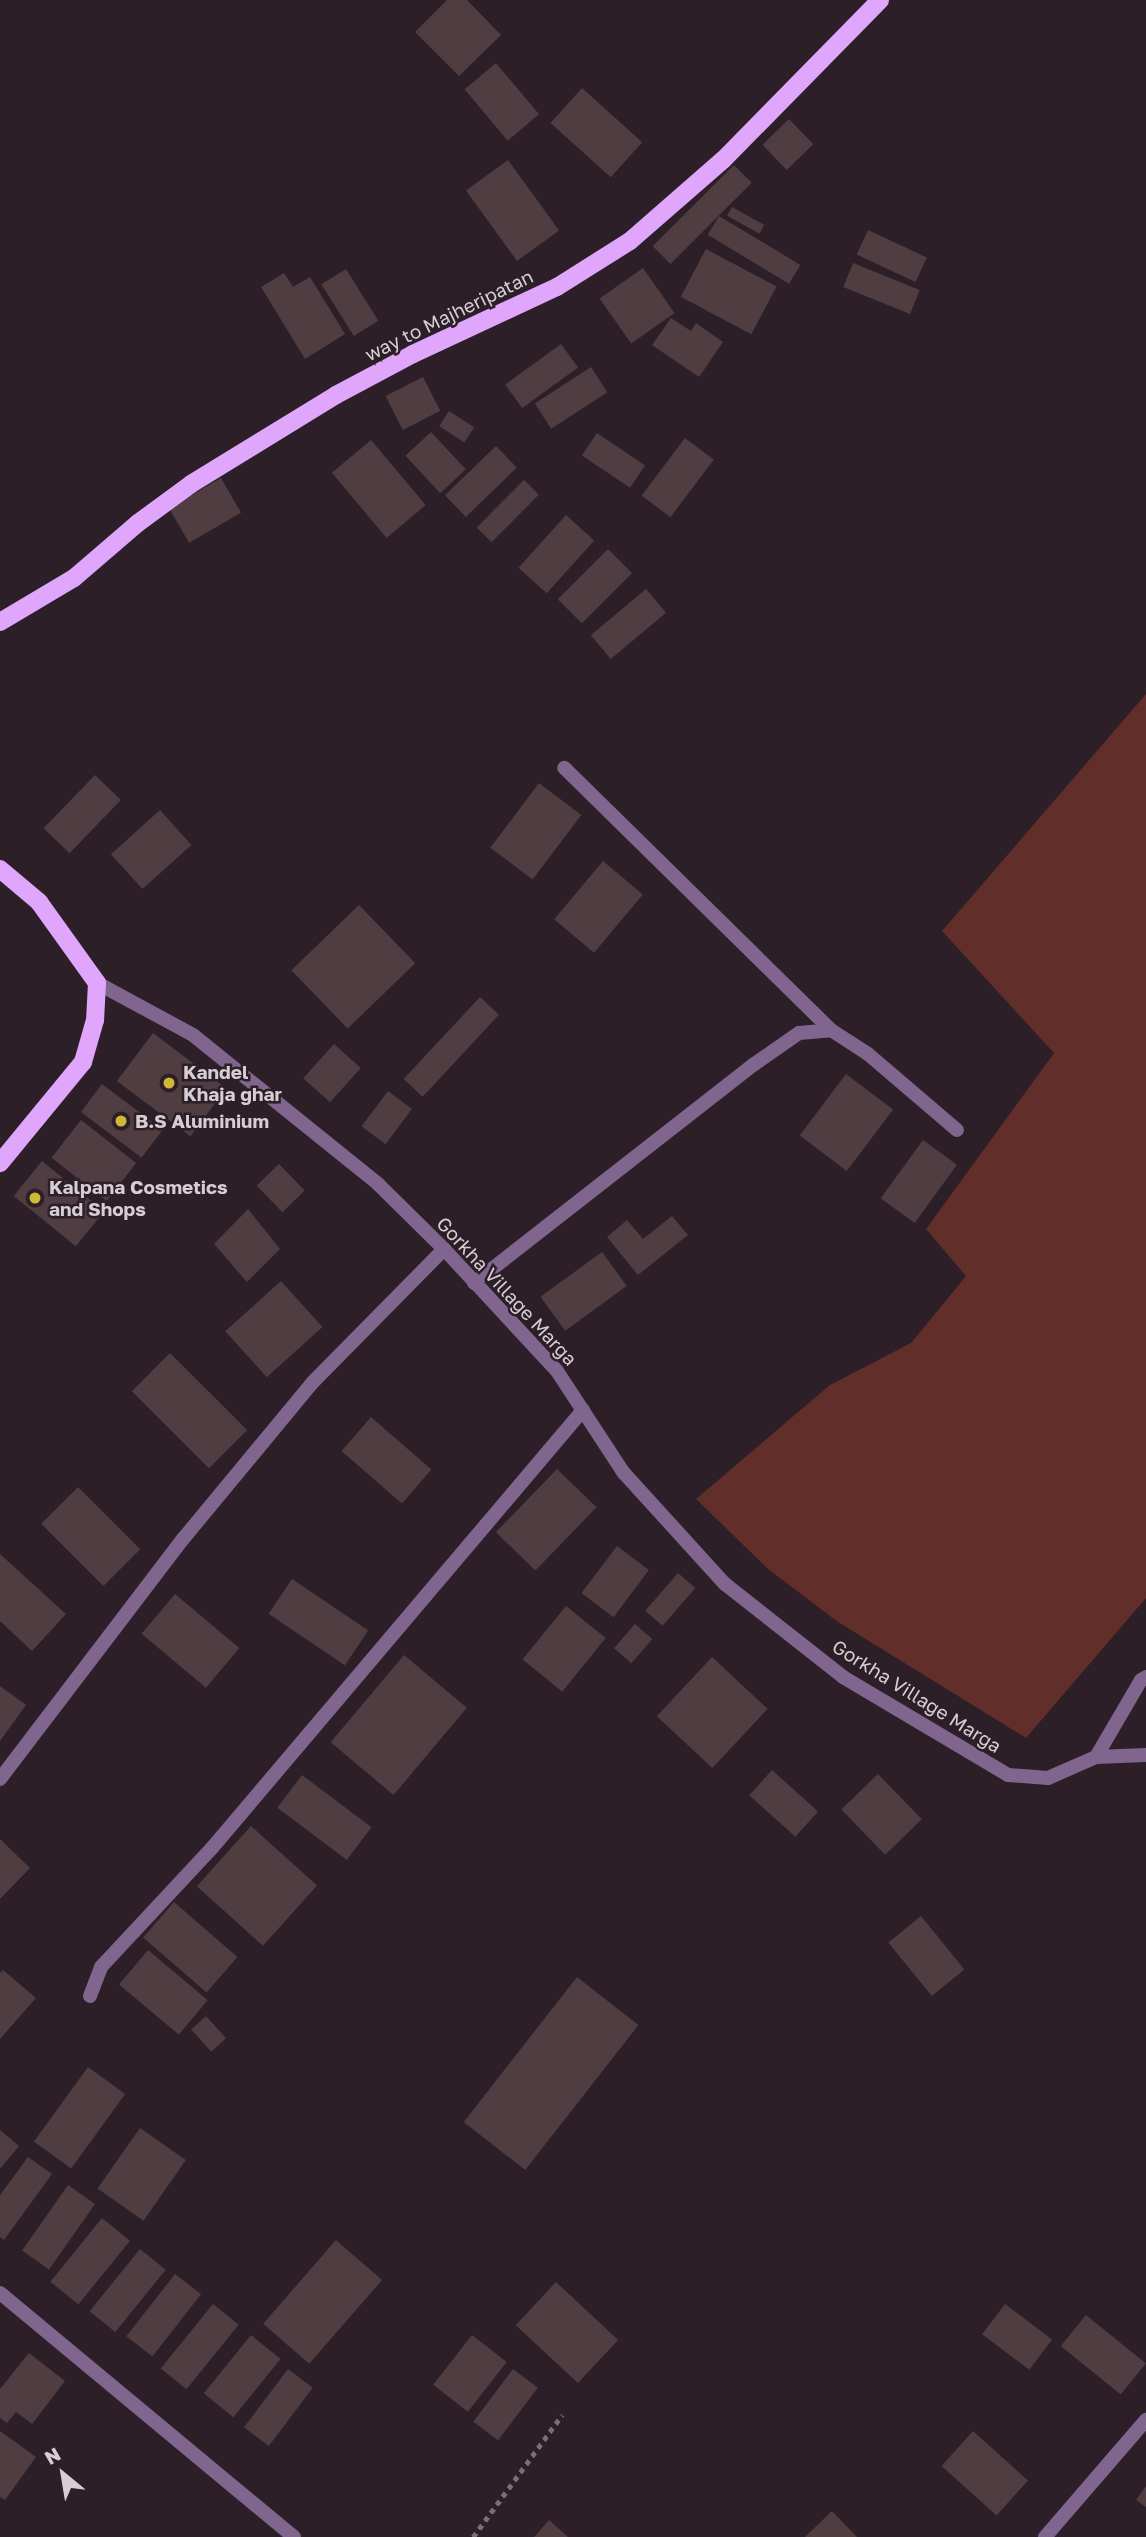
<!DOCTYPE html>
<html>
<head>
<meta charset="utf-8">
<style>
	body { margin:0 }
	#map { position:relative; width:1146px; height:2537px; overflow:hidden; background:#2c1f28; font-family:"Golos Text",sans-serif }
	div>[style] { position:absolute }
	.green>* { inset:0; background:#612e29 }
	.building>* { inset:0; background:#4f3d42; transform-origin:0 0 }
	.path>* { height:4.5px; margin-top:-2.25px; transform-origin:0; background:repeating-linear-gradient(90deg,#7a6f76 0 5px,transparent 0 10px) }
	.lane>* { height:14px; margin:-7px; padding:0 7px; transform-origin:7px; border-radius:7px; background:#80658e }
	.street>* { height:14px; margin:-7px; padding:0 7px; transform-origin:7px; border-radius:7px; background:#80658e }
	.primary>* { height:18px; margin:-9px; padding:0 9px; transform-origin:9px; border-radius:9px; background:#dfa6fb }
	.dots>* { width:19px; height:19px; translate:-50% -50%; box-sizing:border-box; border:4px solid #2c1f28; border-radius:50% }
	span { translate:-50% -50%; white-space:nowrap; text-align:center; line-height:1.15; -webkit-text-stroke:5px #2c1f28; paint-order:stroke }
	.street-label { font-size:19px; color:#d7ced4 }
	.poi-label { font-size:19px; color:#d7ced4; font-weight:700 }
	.left { translate:0 -50%; text-align:left }
	.north { position:absolute; left:28px; top:2439px; width:70px; height:70px; -webkit-text-stroke:5px #2c1f28; paint-order:stroke; rotate:330deg; font-size:19px; font-weight:700; line-height:28px; text-align:center; color:#d7ced4 }
	.north::after { content:''; display:block; margin:auto; width:24px; height:32px; background:#d7ced4; clip-path:polygon(50% 0,100% 100%,50% 72%,0 100%) }
</style>
</head>
<body>
<div id="map">
	<div class="green">
		<div style="clip-path:polygon(1146px 694px,1146px 1598px,1026px 1738px,838px 1622px,768px 1569px,696px 1499px,830px 1385px,911px 1343px,966px 1276px,926px 1229px,1054px 1053px,942px 931px)"></div>
	</div>
	<div class="building">
		<div style="clip-path:polygon(447px 0,467px 0,501px 35px,459px 76px,415px 32px)"></div>
		<div style="left:496px;top:63px;width:67px;height:41px;rotate:50deg"></div>
		<div style="left:582px;top:88px;width:81px;height:47px;rotate:42deg"></div>
		<div style="left:789px;top:119px;width:35px;height:37px;rotate:46deg"></div>
		<div style="left:508px;top:160px;width:87px;height:52px;rotate:54deg"></div>
		<div style="left:734px;top:165px;width:25px;height:115px;rotate:45deg"></div>
		<div style="left:732px;top:207px;width:37px;height:10px;rotate:29deg"></div>
		<div style="left:719px;top:216px;width:95px;height:22px;rotate:31deg"></div>
		<div style="left:868px;top:230px;width:65px;height:27px;rotate:25deg"></div>
		<div style="left:706px;top:249px;width:80px;height:54px;rotate:28deg"></div>
		<div style="left:853px;top:263px;width:72px;height:26px;rotate:22deg"></div>
		<div style="left:643px;top:268px;width:55px;height:53px;rotate:55deg"></div>
		<div style="left:346px;top:269px;width:61px;height:29px;rotate:58deg"></div>
		<div style="clip-path:polygon(284px 273px,293px 287px,310px 277px,345px 334px,305px 359px,261px 287px)"></div>
		<div style="clip-path:polygon(671px 318px,691px 331px,696px 323px,723px 342px,699px 377px,652px 345px)"></div>
		<div style="left:561px;top:344px;width:29px;height:69px;rotate:54deg"></div>
		<div style="left:591px;top:367px;width:30px;height:67px;rotate:57deg"></div>
		<div style="left:423px;top:377px;width:38px;height:42px;rotate:63deg"></div>
		<div style="left:449px;top:411px;width:30px;height:18px;rotate:33deg"></div>
		<div style="left:431px;top:432px;width:51px;height:35px;rotate:47deg"></div>
		<div style="left:597px;top:433px;width:58px;height:27px;rotate:34deg"></div>
		<div style="left:685px;top:438px;width:36px;height:72px;rotate:37deg"></div>
		<div style="left:371px;top:440px;width:85px;height:51px;rotate:50deg"></div>
		<div style="left:496px;top:446px;width:30px;height:71px;rotate:46deg"></div>
		<div style="left:221px;top:478px;width:40px;height:60px;rotate:60deg"></div>
		<div style="left:524px;top:480px;width:21px;height:67px;rotate:45deg"></div>
		<div style="left:566px;top:515px;width:38px;height:71px;rotate:42deg"></div>
		<div style="left:608px;top:549px;width:34px;height:71px;rotate:45deg"></div>
		<div style="left:646px;top:589px;width:31px;height:72px;rotate:50deg"></div>
		<div style="left:95px;top:775px;width:36px;height:74px;rotate:44deg"></div>
		<div style="left:539px;top:783px;width:53px;height:81px;rotate:37deg"></div>
		<div style="left:160px;top:810px;width:47px;height:66px;rotate:48deg"></div>
		<div style="left:603px;top:861px;width:52px;height:76px;rotate:40deg"></div>
		<div style="left:359px;top:905px;width:81px;height:94px;rotate:46deg"></div>
		<div style="left:480px;top:997px;width:26px;height:112px;rotate:43deg"></div>
		<div style="left:153px;top:1033px;width:92px;height:60px;rotate:37deg"></div>
		<div style="left:334px;top:1044px;width:36px;height:46px;rotate:42deg"></div>
		<div style="left:846px;top:1074px;width:59px;height:77px;rotate:37deg"></div>
		<div style="left:102px;top:1084px;width:76px;height:35px;rotate:37deg"></div>
		<div style="left:388px;top:1091px;width:30px;height:44px;rotate:37deg"></div>
		<div style="left:81px;top:1120px;width:70px;height:48px;rotate:38deg"></div>
		<div style="left:923px;top:1140px;width:42px;height:72px;rotate:36deg"></div>
		<div style="left:42px;top:1161px;width:80px;height:45px;rotate:39deg"></div>
		<div style="left:279px;top:1164px;width:37px;height:31px;rotate:46deg"></div>
		<div style="clip-path:polygon(248px 1209px,280px 1249px,247px 1282px,214px 1244px)"></div>
		<div style="clip-path:polygon(672px 1216px,688px 1235px,638px 1275px,607px 1237px,627px 1220px,643px 1239px)"></div>
		<div style="left:602px;top:1252px;width:42px;height:76px;rotate:54deg"></div>
		<div style="left:281px;top:1281px;width:62px;height:75px;rotate:48deg"></div>
		<div style="left:170px;top:1353px;width:109px;height:54px;rotate:45deg"></div>
		<div style="left:371px;top:1417px;width:80px;height:45px;rotate:41deg"></div>
		<div style="left:557px;top:1469px;width:55px;height:88px;rotate:44deg"></div>
		<div style="left:78px;top:1487px;width:88px;height:52px;rotate:45deg"></div>
		<div style="left:617px;top:1546px;width:40px;height:59px;rotate:37deg"></div>
		<div style="clip-path:polygon(0 1554px,66px 1614px,32px 1651px,0 1621px)"></div>
		<div style="left:678px;top:1573px;width:23px;height:50px;rotate:41deg"></div>
		<div style="left:292px;top:1579px;width:92px;height:42px;rotate:34deg"></div>
		<div style="left:175px;top:1594px;width:84px;height:52px;rotate:40deg"></div>
		<div style="left:566px;top:1606px;width:51px;height:69px;rotate:39deg"></div>
		<div style="left:635px;top:1624px;width:23px;height:32px;rotate:41deg"></div>
		<div style="left:404px;top:1655px;width:82px;height:114px;rotate:40deg"></div>
		<div style="left:712px;top:1657px;width:76px;height:81px;rotate:43deg"></div>
		<div style="clip-path:polygon(0 1686px,26px 1705px,0 1741px)"></div>
		<div style="left:772px;top:1770px;width:62px;height:34px;rotate:42deg"></div>
		<div style="left:878px;top:1774px;width:63px;height:51px;rotate:46deg"></div>
		<div style="left:302px;top:1775px;width:87px;height:41px;rotate:37deg"></div>
		<div style="left:251px;top:1826px;width:89px;height:81px;rotate:42deg"></div>
		<div style="clip-path:polygon(0 1839px,30px 1868px,0 1899px)"></div>
		<div style="left:174px;top:1902px;width:84px;height:47px;rotate:41deg"></div>
		<div style="left:921px;top:1916px;width:69px;height:42px;rotate:51deg"></div>
		<div style="left:148px;top:1950px;width:78px;height:45px;rotate:40deg"></div>
		<div style="clip-path:polygon(3px 1970px,36px 1998px,0 2039px,0 1973px)"></div>
		<div style="left:577px;top:1977px;width:78px;height:184px;rotate:38deg"></div>
		<div style="left:206px;top:2016px;width:30px;height:20px;rotate:48deg"></div>
		<div style="left:88px;top:2067px;width:46px;height:92px;rotate:36deg"></div>
		<div style="left:140px;top:2128px;width:56px;height:74px;rotate:35deg"></div>
		<div style="clip-path:polygon(0 2130px,19px 2146px,0 2169px)"></div>
		<div style="clip-path:polygon(28px 2157px,52px 2174px,4px 2240px,0 2237px,0 2195px)"></div>
		<div style="left:68px;top:2185px;width:33px;height:80px;rotate:35deg"></div>
		<div style="left:102px;top:2218px;width:36px;height:82px;rotate:39deg"></div>
		<div style="left:336px;top:2240px;width:61px;height:111px;rotate:41deg"></div>
		<div style="left:140px;top:2249px;width:33px;height:80px;rotate:39deg"></div>
		<div style="left:175px;top:2274px;width:33px;height:79px;rotate:38deg"></div>
		<div style="left:556px;top:2282px;width:85px;height:59px;rotate:43deg"></div>
		<div style="left:213px;top:2304px;width:33px;height:83px;rotate:39deg"></div>
		<div style="left:1005px;top:2304px;width:59px;height:38px;rotate:37deg"></div>
		<div style="left:1086px;top:2315px;width:77px;height:40px;rotate:39deg"></div>
		<div style="left:251px;top:2335px;width:38px;height:75px;rotate:39deg"></div>
		<div style="left:472px;top:2335px;width:44px;height:63px;rotate:38deg"></div>
		<div style="clip-path:polygon(29px 2353px,65px 2381px,32px 2424px,16px 2412px,7px 2423px,0 2418px,0 2389px)"></div>
		<div style="left:288px;top:2369px;width:31px;height:73px;rotate:37deg"></div>
		<div style="left:513px;top:2369px;width:31px;height:66px;rotate:37deg"></div>
		<div style="clip-path:polygon(0 2431px,36px 2457px,5px 2500px,0 2497px)"></div>
		<div style="left:973px;top:2431px;width:74px;height:47px;rotate:42deg"></div>
		<div style="clip-path:polygon(1146px 2486px,1146px 2507px,1136px 2500px)"></div>
		<div style="clip-path:polygon(832px 2511px,857px 2537px,805px 2537px)"></div>
		<div style="clip-path:polygon(549px 2520px,568px 2537px,534px 2537px)"></div>
	</div>
	<div class="path">
		<div style="left:473px;top:2537px;width:151px;rotate:-53.9deg"></div>
	</div>
	<div class="lane">
		<div style="left:1096px;top:1757px;width:89px;rotate:-59.7deg"></div>
		<div style="left:1141px;top:1680px;width:6px;rotate:-31deg"></div>
	</div>
	<div class="street">
		<div style="left:97px;top:983px;width:109px;rotate:28.4deg"></div>
		<div style="left:193px;top:1035px;width:238px;rotate:38.8deg"></div>
		<div style="left:378px;top:1184px;width:93px;rotate:44.6deg"></div>
		<div style="left:444px;top:1249px;width:166px;rotate:47.2deg"></div>
		<div style="left:557px;top:1371px;width:121px;rotate:56.8deg"></div>
		<div style="left:623px;top:1472px;width:151px;rotate:47.7deg"></div>
		<div style="left:725px;top:1584px;width:150px;rotate:38.2deg"></div>
		<div style="left:843px;top:1677px;width:192px;rotate:30.7deg"></div>
		<div style="left:1008px;top:1775px;width:40px;rotate:4.3deg"></div>
		<div style="left:1048px;top:1778px;width:52px;rotate:-23.6deg"></div>
		<div style="left:1096px;top:1757px;width:50px;rotate:-2.3deg"></div>
		<div style="left:831px;top:1030px;width:44px;rotate:33deg"></div>
		<div style="left:868px;top:1054px;width:117px;rotate:40.5deg"></div>
		<div style="left:474px;top:1283px;width:354px;rotate:-38deg"></div>
		<div style="left:753px;top:1065px;width:56px;rotate:-34.8deg"></div>
		<div style="left:799px;top:1033px;width:32px;rotate:-5deg"></div>
		<div style="left:831px;top:1030px;width:374px;rotate:-135.5deg"></div>
		<div style="left:0;top:1779px;width:302px;rotate:-52.7deg"></div>
		<div style="left:183px;top:1539px;width:202px;rotate:-50.4deg"></div>
		<div style="left:312px;top:1383px;width:188px;rotate:-45.4deg"></div>
		<div style="left:90px;top:1996px;width:31px;rotate:-69deg"></div>
		<div style="left:101px;top:1967px;width:163px;rotate:-47deg"></div>
		<div style="left:212px;top:1848px;width:574px;rotate:-49.73deg"></div>
		<div style="left:0;top:2293px;width:382px;rotate:39.7deg"></div>
		<div style="left:1045px;top:2537px;width:155px;rotate:-49.2deg"></div>
	</div>
	<div class="primary">
		<div style="left:0;top:622px;width:86px;rotate:-30.7deg"></div>
		<div style="left:74px;top:578px;width:84px;rotate:-40.7deg"></div>
		<div style="left:138px;top:523px;width:66px;rotate:-36.3deg"></div>
		<div style="left:191px;top:484px;width:170px;rotate:-31.5deg"></div>
		<div style="left:336px;top:395px;width:87px;rotate:-28deg"></div>
		<div style="left:413px;top:354px;width:159px;rotate:-25deg"></div>
		<div style="left:557px;top:287px;width:86px;rotate:-32.2deg"></div>
		<div style="left:630px;top:241px;width:123px;rotate:-41.1deg"></div>
		<div style="left:723px;top:160px;width:224px;rotate:-45.5deg"></div>
		<div style="left:0;top:869px;width:51px;rotate:40.2deg"></div>
		<div style="left:39px;top:902px;width:100px;rotate:54.4deg"></div>
		<div style="left:97px;top:983px;width:37px;rotate:93deg"></div>
		<div style="left:95px;top:1020px;width:44px;rotate:105.9deg"></div>
		<div style="left:83px;top:1062px;width:131px;rotate:129.4deg"></div>
	</div>
	<div class="dots">
		<div style="left:169px;top:1083px;background:#cfb837"></div>
		<div style="left:121px;top:1121px;background:#cfb837"></div>
		<div style="left:35px;top:1198px;background:#cfb837"></div>
	</div>
	<div class="street-label">
		<span style="left:449px;top:315px;rotate:-26deg">way to Majheripatan</span>
		<span style="left:507px;top:1291px;rotate:47deg">Gorkha Village Marga</span>
		<span style="left:917px;top:1696px;rotate:32deg">Gorkha Village Marga</span>
	</div>
	<div class="poi-label">
		<span class="left" style="left:183px;top:1083px">Kandel<br>Khaja ghar</span>
		<span class="left" style="left:135px;top:1121px">B.S Aluminium</span>
		<span class="left" style="left:49px;top:1198px">Kalpana Cosmetics<br>and Shops</span>
	</div>
	<div class="north">N</div>
</div>
</body>
</html>
